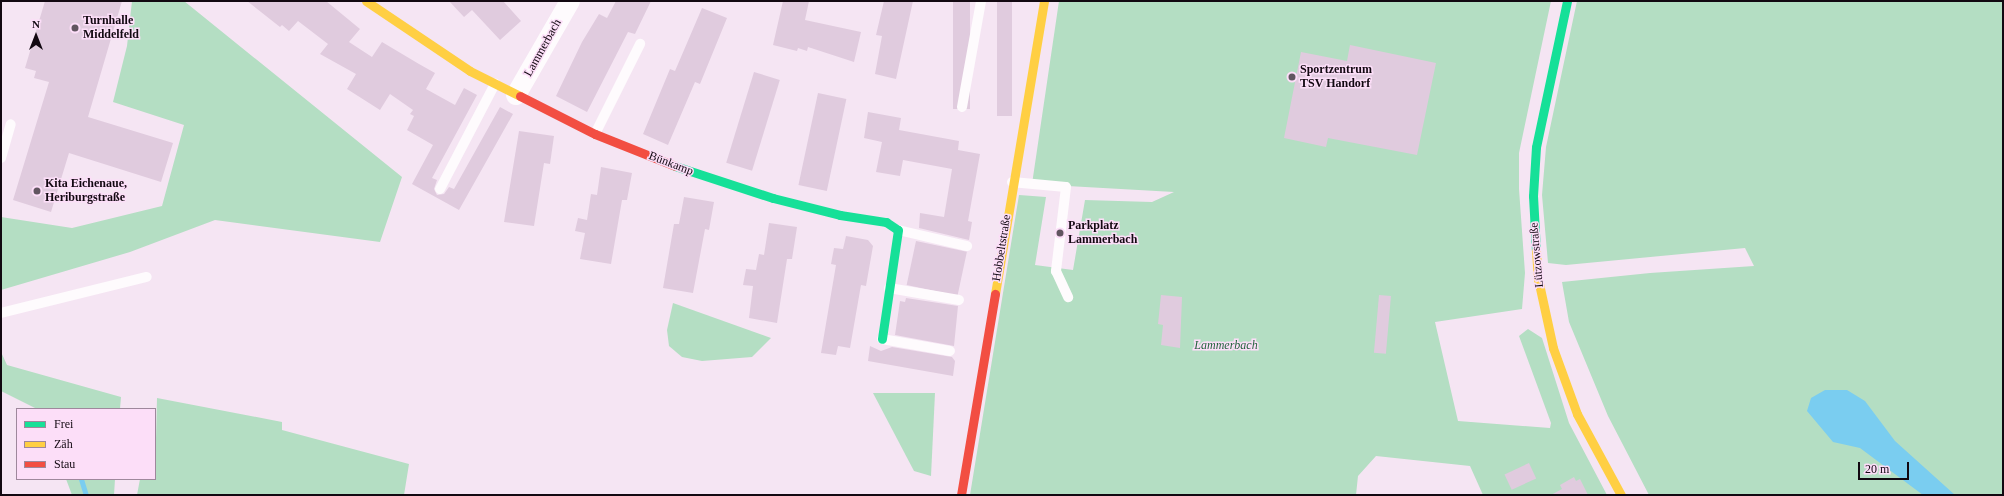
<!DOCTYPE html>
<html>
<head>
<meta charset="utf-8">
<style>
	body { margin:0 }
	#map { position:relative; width:2004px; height:496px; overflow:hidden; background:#f5e5f3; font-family:"Times New Roman",serif }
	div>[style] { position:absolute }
	.green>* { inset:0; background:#b4dec3 }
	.water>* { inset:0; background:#7acdf0 }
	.stream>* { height:5px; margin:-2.5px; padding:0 2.5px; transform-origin:2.5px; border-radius:2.5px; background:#7acdf0 }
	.building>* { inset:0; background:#e0cbde; transform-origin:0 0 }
	.lane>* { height:10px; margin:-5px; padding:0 5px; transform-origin:5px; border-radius:5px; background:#fefbfd }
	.street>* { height:20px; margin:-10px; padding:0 10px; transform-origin:10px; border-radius:10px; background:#fefbfd }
	.fast>* { height:9px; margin:-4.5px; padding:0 4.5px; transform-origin:4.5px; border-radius:4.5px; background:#16e098 }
	.slow>* { height:9px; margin:-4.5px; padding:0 4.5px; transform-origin:4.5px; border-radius:4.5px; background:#ffcf43 }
	.jam>* { height:9px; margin:-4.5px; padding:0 4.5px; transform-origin:4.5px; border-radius:4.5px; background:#f24e42 }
	.dots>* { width:11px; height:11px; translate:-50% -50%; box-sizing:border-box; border:2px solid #fcdef8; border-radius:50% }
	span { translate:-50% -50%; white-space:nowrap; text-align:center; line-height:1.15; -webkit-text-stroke:3px #fcdef8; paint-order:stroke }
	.poi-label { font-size:12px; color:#120811; font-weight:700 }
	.left { translate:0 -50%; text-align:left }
	.street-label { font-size:12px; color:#120811 }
	.park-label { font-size:12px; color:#23643d; font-style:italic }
	.frame { position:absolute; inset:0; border:2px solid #120811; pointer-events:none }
	.legend { position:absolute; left:16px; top:408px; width:140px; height:72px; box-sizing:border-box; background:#fcdef8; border:1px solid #9e889c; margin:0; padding:5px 7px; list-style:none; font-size:12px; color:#120811 }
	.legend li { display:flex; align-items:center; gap:8px; height:20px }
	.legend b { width:20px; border:1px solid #9e889c }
	.north { position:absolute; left:16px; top:16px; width:40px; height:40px; -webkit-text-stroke:3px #fcdef8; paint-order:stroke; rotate:0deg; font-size:11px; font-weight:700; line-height:16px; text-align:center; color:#120811 }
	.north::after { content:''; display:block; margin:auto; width:14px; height:18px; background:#120811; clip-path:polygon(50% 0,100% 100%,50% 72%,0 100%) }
	.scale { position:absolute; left:1858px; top:462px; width:51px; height:18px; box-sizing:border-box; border:2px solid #120811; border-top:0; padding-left:5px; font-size:12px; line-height:14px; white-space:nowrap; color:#120811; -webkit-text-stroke:3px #fcdef8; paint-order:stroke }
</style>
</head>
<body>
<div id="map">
	<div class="green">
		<div style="clip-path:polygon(132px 1px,184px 1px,402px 177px,380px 242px,215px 220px,130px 252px,1px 290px,1px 217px,72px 228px,162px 206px,184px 125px,113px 102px,127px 46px)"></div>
		<div style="clip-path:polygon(1059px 1px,1551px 1px,1519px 153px,1519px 189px,1525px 273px,1522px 309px,1435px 322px,1458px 421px,1550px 428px,1551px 423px,1519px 336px,1528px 329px,1542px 338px,1569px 423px,1607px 495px,1483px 495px,1470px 466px,1376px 456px,1358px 476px,1356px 495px,970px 495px,1019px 195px,1046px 197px,1035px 265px,1073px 270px,1085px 200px,1152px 202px,1174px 192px,1032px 184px)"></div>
		<div style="clip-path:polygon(1577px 1px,2003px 1px,2003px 495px,1649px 495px,1608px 416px,1569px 322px,1562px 282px,1650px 273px,1754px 266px,1745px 248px,1566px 265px,1548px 263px,1542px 195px,1546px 147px)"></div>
		<div style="clip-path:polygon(673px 303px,771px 338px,752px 357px,702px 361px,682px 357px,669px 346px,667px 330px)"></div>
		<div style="clip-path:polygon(1px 352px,7px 365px,121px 397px,120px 409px,37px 409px,1px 391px)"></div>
		<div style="clip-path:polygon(873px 393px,935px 393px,931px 476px,914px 471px)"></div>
		<div style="clip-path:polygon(157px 398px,282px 422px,282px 430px,409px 464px,404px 495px,137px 495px,140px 479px,155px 479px)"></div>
		<div style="clip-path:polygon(66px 479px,115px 479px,114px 495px,72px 495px)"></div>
	</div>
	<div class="water">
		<div style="clip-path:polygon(1825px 390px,1847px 390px,1865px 401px,1895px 441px,1955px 495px,1923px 495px,1860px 448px,1833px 442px,1807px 411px,1811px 398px)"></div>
	</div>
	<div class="stream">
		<div style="left:81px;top:479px;width:17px;rotate:73deg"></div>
	</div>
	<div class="building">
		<div style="clip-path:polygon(45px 1px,122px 1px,88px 117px,173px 143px,161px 182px,69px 153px,51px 212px,13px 200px,49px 82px,34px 78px,36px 71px,25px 68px)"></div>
		<div style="clip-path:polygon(247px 1px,326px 1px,360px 29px,349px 42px,372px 57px,382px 42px,419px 64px,435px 73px,426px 89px,455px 105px,464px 88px,477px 95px,432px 178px,437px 180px,434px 189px,437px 195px,444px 194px,449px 187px,454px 189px,500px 107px,513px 114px,459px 210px,412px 184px,433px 145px,407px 130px,414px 116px,410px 114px,413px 110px,390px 94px,380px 110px,347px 89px,356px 74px,320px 54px,328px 44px,298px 21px,289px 31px,282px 25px,280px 27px)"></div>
		<div style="clip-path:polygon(449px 1px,503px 1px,521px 21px,500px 40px,472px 10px,464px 17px)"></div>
		<div style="clip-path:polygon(616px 1px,651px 1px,635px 34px,628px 32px,587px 112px,556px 96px,582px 42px,599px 14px,607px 18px)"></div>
		<div style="clip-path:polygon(783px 1px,809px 1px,805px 20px,861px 32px,854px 62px,808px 47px,807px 51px,798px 48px,797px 51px,773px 45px)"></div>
		<div style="clip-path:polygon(884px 1px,913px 1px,896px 79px,875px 74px,882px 36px,876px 35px)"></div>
		<div style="left:953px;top:1px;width:17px;height:108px"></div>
		<div style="left:997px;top:1px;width:15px;height:115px"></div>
		<div style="clip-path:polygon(702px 8px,727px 18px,700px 84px,695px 82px,668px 145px,643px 134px,670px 69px,675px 71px)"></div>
		<div style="clip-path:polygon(1350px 45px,1436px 63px,1417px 155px,1328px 138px,1326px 147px,1284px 138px,1301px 52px,1347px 61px)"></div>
		<div style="left:754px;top:72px;width:27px;height:95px;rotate:17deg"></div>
		<div style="left:818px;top:93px;width:29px;height:94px;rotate:12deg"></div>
		<div style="clip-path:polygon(868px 112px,901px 118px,899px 130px,959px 141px,958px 150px,980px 154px,968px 221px,972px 222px,969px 240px,919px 228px,920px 213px,944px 217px,952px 169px,903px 160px,900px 176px,876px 172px,882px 142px,864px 138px)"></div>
		<div style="clip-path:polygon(519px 131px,554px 136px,550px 164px,544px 163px,534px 226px,504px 222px)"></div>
		<div style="clip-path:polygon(601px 167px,632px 173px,627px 200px,622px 200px,611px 264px,580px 259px,585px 233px,575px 231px,578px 218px,587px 220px,591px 194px,597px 195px)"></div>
		<div style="clip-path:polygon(684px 197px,714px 202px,709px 230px,705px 229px,693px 293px,663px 288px,674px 224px,679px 224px)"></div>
		<div style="clip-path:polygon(769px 223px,797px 227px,792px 259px,787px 259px,777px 323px,749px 318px,753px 286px,743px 285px,746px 269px,756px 270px,759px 254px,764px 255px)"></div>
		<div style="clip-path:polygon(846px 236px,868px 240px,873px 246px,866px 286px,861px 285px,850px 348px,838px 346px,836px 355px,821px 353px,836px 265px,831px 264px,834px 248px,843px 249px)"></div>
		<div style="left:916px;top:241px;width:52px;height:45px;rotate:12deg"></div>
		<div style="clip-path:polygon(1161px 295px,1182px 297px,1180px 348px,1161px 345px,1163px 325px,1158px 324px)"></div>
		<div style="left:1379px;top:295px;width:12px;height:58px;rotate:5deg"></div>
		<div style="clip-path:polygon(906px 298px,958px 306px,954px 346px,895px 335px,900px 301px,905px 302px)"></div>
		<div style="clip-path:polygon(870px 346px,881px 351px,892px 347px,952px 357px,955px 361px,953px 376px,868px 361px)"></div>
		<div style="left:1529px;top:463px;width:17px;height:27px;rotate:65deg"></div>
		<div style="clip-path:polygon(1574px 477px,1576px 481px,1580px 479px,1588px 495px,1551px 495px,1562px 489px,1560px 485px)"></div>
	</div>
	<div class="lane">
		<div style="left:962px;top:107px;width:108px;rotate:-79.8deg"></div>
		<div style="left:595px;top:134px;width:101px;rotate:-63.4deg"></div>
		<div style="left:1px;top:158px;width:35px;rotate:-74deg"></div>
		<div style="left:1012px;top:182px;width:54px;rotate:5.3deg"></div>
		<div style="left:1066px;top:187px;width:85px;rotate:96.8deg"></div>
		<div style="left:1056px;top:271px;width:29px;rotate:65deg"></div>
		<div style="left:440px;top:189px;width:119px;rotate:-62.4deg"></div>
		<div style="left:898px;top:230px;width:71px;rotate:13.1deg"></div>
		<div style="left:889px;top:288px;width:71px;rotate:9.7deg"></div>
		<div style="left:1px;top:313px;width:150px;rotate:-13.9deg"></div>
		<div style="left:882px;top:339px;width:69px;rotate:10deg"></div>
	</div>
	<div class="street">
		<div style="left:516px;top:95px;width:108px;rotate:-60.1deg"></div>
	</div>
	<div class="fast">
		<div style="left:675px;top:166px;width:103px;rotate:18.1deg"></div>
		<div style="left:773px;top:198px;width:69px;rotate:14.2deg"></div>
		<div style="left:840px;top:215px;width:47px;rotate:8.7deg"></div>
		<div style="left:886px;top:222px;width:14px;rotate:34deg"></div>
		<div style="left:898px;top:230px;width:110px;rotate:98.4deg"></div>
		<div style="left:1536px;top:251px;width:55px;rotate:-93.1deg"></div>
		<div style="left:1533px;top:196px;width:49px;rotate:-86.5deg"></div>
		<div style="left:1536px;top:147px;width:149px;rotate:-78deg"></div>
	</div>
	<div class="slow">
		<div style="left:366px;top:1px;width:125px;rotate:33.9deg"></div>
		<div style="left:470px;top:71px;width:56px;rotate:26.6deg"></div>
		<div style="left:1536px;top:251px;width:28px;rotate:86deg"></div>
		<div style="left:1538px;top:279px;width:71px;rotate:77.7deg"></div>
		<div style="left:1553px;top:348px;width:70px;rotate:70deg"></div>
		<div style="left:1577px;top:414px;width:92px;rotate:61.5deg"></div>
		<div style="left:995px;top:294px;width:297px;rotate:-80.5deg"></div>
	</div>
	<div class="jam">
		<div style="left:520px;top:96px;width:84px;rotate:26.9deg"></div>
		<div style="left:595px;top:134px;width:86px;rotate:21.8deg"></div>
		<div style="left:961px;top:495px;width:204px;rotate:-80.4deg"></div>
	</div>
	<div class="dots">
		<div style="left:75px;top:28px;background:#615560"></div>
		<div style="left:1292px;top:77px;background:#615560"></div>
		<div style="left:37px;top:191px;background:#615560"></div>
		<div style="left:1060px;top:233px;background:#615560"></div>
	</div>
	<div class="poi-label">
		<span class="left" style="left:83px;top:28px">Turnhalle<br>Middelfeld</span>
		<span class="left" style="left:1300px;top:77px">Sportzentrum<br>TSV Handorf</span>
		<span class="left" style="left:45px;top:191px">Kita Eichenaue,<br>Heriburgstraße</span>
		<span class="left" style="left:1068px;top:233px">Parkplatz<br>Lammerbach</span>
	</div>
	<div class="street-label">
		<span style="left:543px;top:48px;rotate:-61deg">Lammerbach</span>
		<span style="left:671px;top:164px;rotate:21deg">Bünkamp</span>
		<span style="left:1002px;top:248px;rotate:-81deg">Hobbeltstraße</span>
		<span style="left:1537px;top:255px;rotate:-95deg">Lützowstraße</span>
	</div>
	<div class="park-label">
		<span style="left:1226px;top:346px">Lammerbach</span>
	</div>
	<div class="frame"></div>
	<ul class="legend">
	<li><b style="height:5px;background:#16e098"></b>Frei</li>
	<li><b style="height:5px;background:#ffcf43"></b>Zäh</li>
	<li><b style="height:5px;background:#f24e42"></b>Stau</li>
	</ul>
	<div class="north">N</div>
	<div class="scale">20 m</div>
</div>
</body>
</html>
